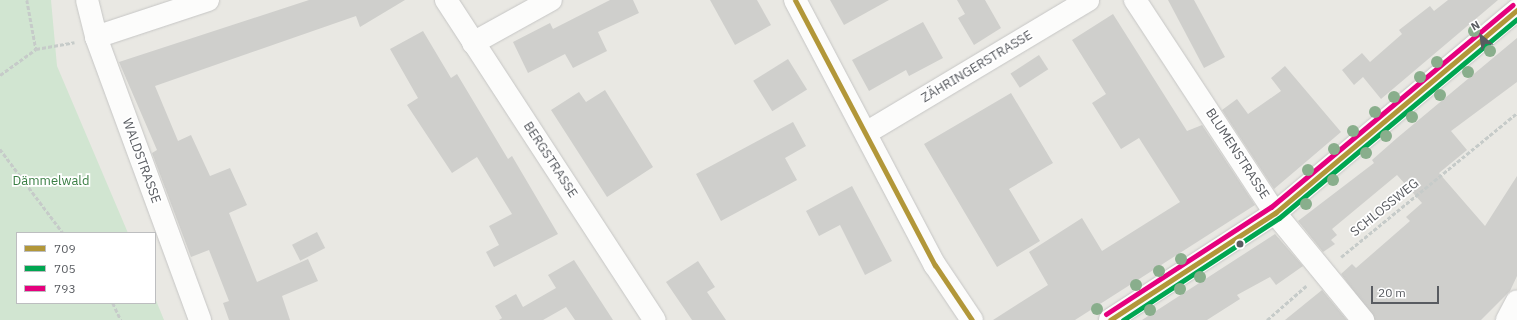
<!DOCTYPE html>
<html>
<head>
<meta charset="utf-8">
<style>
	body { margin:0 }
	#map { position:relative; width:1517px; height:320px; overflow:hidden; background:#e9e8e3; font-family:"IBM Plex Sans",sans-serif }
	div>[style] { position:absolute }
	.green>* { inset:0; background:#d1e5d1 }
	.building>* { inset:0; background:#cfcfcc; transform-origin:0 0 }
	.path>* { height:2.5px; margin-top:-1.25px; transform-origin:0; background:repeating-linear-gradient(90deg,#c6cbc9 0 4px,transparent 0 6px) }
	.roads { filter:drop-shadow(0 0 1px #c6c6c5) drop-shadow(0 0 1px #c6c6c5) }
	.minor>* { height:22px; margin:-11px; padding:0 11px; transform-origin:11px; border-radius:11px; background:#fcfcfb }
	.tertiary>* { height:22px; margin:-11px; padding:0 11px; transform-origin:11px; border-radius:11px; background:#fcfcfb }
	.bus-1>* { height:5px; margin:-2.5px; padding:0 2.5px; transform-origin:2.5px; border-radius:2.5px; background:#b29739 }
	.bus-2>* { height:5px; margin:-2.5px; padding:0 2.5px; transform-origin:2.5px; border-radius:2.5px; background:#00a651 }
	.bus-3>* { height:5px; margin:-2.5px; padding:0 2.5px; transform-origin:2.5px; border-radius:2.5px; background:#e5007d }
	.trees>* { width:12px; height:12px; margin:-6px; border-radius:50%; background:#89ae8c }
	.dots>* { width:11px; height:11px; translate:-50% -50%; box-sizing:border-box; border:2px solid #fff; border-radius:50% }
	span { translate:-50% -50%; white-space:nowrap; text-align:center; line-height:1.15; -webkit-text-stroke:3.5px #fff; paint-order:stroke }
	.street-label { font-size:13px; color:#595c61 }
	.park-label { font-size:13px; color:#3a7f44 }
	.legend { position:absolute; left:16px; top:232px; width:140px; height:72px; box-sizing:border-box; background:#fff; border:1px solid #bdbec0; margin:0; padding:5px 7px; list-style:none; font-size:12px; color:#595c61 }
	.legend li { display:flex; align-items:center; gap:8px; height:20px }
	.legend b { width:20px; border:1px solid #bdbec0 }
	.north { position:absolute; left:1461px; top:16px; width:40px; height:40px; -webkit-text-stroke:3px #fff; paint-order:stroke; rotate:331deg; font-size:11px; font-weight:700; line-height:16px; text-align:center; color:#595c61 }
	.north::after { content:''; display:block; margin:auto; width:14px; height:18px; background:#595c61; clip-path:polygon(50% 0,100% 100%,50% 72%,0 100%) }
	.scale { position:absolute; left:1371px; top:286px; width:68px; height:18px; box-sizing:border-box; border:2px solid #595c61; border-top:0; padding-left:5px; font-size:12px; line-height:14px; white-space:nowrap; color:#595c61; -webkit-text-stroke:3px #fff; paint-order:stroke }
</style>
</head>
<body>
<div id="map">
	<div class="green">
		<div style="clip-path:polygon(0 0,51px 0,57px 66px,128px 233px,17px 233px,17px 303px,155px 303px,155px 298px,164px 320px,0 320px)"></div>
	</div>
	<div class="building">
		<div style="clip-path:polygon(309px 0,405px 0,360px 27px,356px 16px,155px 86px,178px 141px,191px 135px,210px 176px,230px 168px,247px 205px,229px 213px,257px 282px,308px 259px,318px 281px,282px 296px,290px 320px,229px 320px,223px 303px,229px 301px,209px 250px,191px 257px,152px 153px,157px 150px,119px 62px)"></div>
		<div style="clip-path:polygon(610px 0,633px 0,639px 13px,598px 32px,607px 51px,573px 68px,565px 54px,528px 73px,513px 42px,550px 23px,553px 29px)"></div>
		<div style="clip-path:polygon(710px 0,757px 0,771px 25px,735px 45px)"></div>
		<div style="clip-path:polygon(830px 0,889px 0,844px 25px)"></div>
		<div style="clip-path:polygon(957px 0,985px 0,1001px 28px,974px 45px,958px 18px,965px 14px)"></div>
		<div style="clip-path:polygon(1168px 0,1194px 0,1225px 57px,1204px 68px)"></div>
		<div style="clip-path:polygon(1448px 0,1498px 0,1381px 99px,1363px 77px,1354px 85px,1342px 70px,1362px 53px,1370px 62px,1402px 34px,1399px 30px,1430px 6px,1434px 11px)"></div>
		<div style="clip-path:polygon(1113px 14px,1187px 131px,1202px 125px,1255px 205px,1075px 320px,993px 320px,1048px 285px,1029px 252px,1082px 218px,1102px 251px,1180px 202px,1139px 138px,1121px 149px,1092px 103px,1106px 94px,1072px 40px)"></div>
		<div style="clip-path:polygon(923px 22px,943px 58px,909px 76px,906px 70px,869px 91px,852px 60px)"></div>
		<div style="clip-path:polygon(423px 31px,451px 78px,457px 74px,508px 159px,512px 156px,558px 234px,494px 267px,486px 252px,499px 245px,489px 226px,512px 214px,477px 157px,452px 173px,407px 105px,418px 98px,390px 49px)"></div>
		<div style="clip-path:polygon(1517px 38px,1517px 82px,1451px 131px,1467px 150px,1439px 173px,1485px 226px,1517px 176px,1517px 276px,1510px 291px,1481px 320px,1375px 320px,1341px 274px,1352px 264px,1356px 268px,1410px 221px,1406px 217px,1422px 203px,1397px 175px,1332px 229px,1337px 235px,1331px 240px,1335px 244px,1323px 252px,1298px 221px,1374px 163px,1372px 160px,1397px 138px)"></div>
		<div style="left:1039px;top:55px;width:17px;height:34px;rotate:57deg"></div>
		<div style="left:788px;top:59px;width:36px;height:41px;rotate:58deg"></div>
		<div style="clip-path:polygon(1285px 66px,1341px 132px,1274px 189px,1222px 110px,1237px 99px,1248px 114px,1281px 91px,1271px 78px)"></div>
		<div style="clip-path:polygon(605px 90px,653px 167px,607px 197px,551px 110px,579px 92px,586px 102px)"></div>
		<div style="clip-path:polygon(1011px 93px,1053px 163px,1009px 189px,1040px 241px,997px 267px,924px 144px)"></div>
		<div style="clip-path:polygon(793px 122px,806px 146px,785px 158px,797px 180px,721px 221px,696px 174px)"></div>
		<div style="clip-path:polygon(852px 186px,892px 261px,865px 275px,840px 225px,819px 236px,806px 211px)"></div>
		<div style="left:317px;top:232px;width:18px;height:28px;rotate:63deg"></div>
		<div style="clip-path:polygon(1275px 234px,1303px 266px,1276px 285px,1270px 277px,1237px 295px,1240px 299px,1207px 320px,1142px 320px)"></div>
		<div style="clip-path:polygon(574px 260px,613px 320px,575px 320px,566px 307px,543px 320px,499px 320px,502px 318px,495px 306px,516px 294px,523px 307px,556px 288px,548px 275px)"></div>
		<div style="clip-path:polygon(698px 261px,715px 287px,707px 292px,726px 320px,692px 320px,666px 282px)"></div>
		<div style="clip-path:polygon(1322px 290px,1347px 320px,1285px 320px)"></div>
	</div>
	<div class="path">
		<div style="left:27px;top:0;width:50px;rotate:79.6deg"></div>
		<div style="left:0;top:75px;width:44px;rotate:-35.8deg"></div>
		<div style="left:36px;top:49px;width:39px;rotate:-10deg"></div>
		<div style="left:0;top:149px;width:105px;rotate:53.1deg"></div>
		<div style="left:1341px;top:257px;width:227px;rotate:-39.3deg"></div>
		<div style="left:113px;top:303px;width:19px;rotate:65deg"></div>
		<div style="left:1267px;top:320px;width:52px;rotate:-41.1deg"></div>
	</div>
	<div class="roads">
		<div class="minor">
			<div style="left:87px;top:0;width:38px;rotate:76deg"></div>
			<div style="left:96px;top:37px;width:302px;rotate:69.8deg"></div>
			<div style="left:446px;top:0;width:382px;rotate:56.9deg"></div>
			<div style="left:795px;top:0;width:300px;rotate:62.2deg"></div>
			<div style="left:935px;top:265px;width:66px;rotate:56.1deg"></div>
			<div style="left:1135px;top:0;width:255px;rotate:56.7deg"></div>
			<div style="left:1275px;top:213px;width:139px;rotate:50.6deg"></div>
			<div style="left:96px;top:37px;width:118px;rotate:-18.3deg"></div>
			<div style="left:473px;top:43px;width:89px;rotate:-28.9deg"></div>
			<div style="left:866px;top:133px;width:259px;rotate:-30.9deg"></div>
			<div style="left:1507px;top:320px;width:21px;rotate:-62deg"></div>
		</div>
		<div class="tertiary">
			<div style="left:1110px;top:320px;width:197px;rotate:-33deg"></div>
			<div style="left:1275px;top:213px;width:316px;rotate:-40deg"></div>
		</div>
	</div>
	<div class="bus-1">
		<div style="left:795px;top:0;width:300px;rotate:62.2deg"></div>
		<div style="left:935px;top:265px;width:66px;rotate:56.1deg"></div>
		<div style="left:1110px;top:320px;width:197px;rotate:-33deg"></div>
		<div style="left:1275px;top:213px;width:316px;rotate:-40deg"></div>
	</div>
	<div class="bus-2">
		<div style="left:1123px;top:320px;width:186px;rotate:-33.2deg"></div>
		<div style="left:1279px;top:218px;width:310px;rotate:-39.9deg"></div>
	</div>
	<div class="bus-3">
		<div style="left:1106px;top:314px;width:197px;rotate:-33deg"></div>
		<div style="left:1271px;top:207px;width:315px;rotate:-39.9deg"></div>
	</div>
	<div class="trees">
		<div style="left:1474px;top:31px"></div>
		<div style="left:1490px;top:51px"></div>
		<div style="left:1437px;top:62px"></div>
		<div style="left:1468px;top:72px"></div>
		<div style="left:1420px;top:77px"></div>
		<div style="left:1440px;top:95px"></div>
		<div style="left:1394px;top:97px"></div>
		<div style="left:1375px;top:112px"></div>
		<div style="left:1412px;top:117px"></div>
		<div style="left:1353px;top:131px"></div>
		<div style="left:1386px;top:136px"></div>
		<div style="left:1334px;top:149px"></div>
		<div style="left:1366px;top:153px"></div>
		<div style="left:1308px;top:170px"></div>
		<div style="left:1333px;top:180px"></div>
		<div style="left:1306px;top:204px"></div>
		<div style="left:1181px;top:259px"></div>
		<div style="left:1159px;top:271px"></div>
		<div style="left:1200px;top:277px"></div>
		<div style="left:1136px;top:285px"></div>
		<div style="left:1180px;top:289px"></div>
		<div style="left:1097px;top:309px"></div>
		<div style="left:1150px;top:310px"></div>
	</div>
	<div class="dots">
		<div style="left:1240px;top:244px;background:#595c61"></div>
	</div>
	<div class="street-label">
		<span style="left:977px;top:67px;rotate:-31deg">ZÄHRINGERSTRASSE</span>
		<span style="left:1237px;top:154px;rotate:57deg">BLUMENSTRASSE</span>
		<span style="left:550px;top:160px;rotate:57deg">BERGSTRASSE</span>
		<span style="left:141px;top:161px;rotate:70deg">WALDSTRASSE</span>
		<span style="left:1385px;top:208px;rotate:-39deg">SCHLOSSWEG</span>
	</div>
	<div class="park-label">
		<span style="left:51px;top:181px">Dämmelwald</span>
	</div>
	<ul class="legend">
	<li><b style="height:5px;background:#b29739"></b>709</li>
	<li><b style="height:5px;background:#00a651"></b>705</li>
	<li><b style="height:5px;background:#e5007d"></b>793</li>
	</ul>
	<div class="north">N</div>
	<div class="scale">20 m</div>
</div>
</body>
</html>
